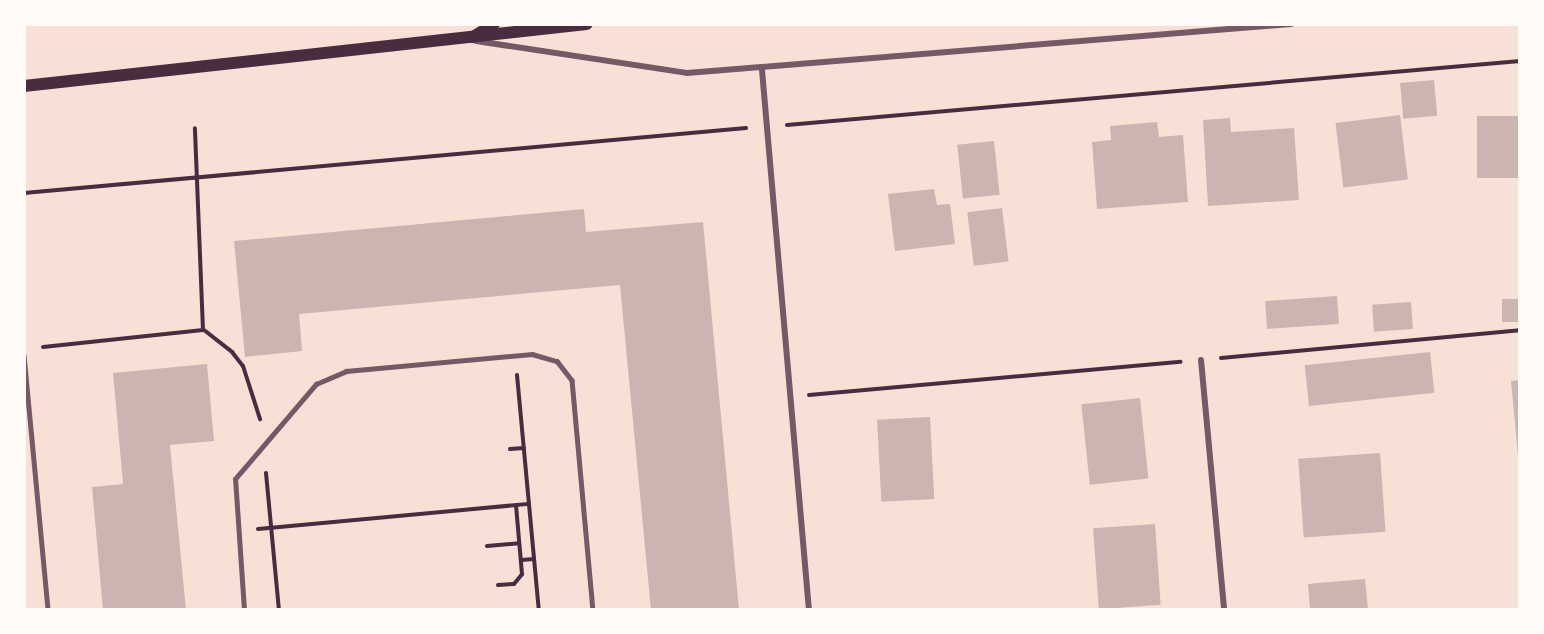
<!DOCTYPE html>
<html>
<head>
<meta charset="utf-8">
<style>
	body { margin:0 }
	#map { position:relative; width:1544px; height:634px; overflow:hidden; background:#f7e1d7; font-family:"Sofia Sans Condensed",sans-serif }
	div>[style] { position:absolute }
	.building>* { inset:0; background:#ccb4b1; transform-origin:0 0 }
	.path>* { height:4px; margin:-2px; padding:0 2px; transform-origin:2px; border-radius:2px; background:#4a2c40 }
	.service>* { height:4.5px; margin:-2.25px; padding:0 2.25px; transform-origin:2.25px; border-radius:2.25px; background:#755966 }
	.minor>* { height:6px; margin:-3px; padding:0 3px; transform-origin:3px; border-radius:3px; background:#755966 }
	.secondary>* { height:12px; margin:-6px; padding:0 6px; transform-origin:6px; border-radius:6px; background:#4a2c40 }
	span { translate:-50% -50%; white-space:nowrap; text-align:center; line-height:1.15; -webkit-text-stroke:4.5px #fffaf5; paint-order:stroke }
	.frame { position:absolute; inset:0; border:26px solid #fffaf5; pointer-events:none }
</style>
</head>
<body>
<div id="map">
	<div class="building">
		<div style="left:1434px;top:80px;width:36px;height:34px;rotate:85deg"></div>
		<div style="left:1400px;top:115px;width:65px;height:65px;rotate:83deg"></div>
		<div style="left:1520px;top:116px;width:62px;height:43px;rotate:90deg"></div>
		<div style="clip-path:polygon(1230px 118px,1231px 132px,1294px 128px,1299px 200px,1208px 206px,1203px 120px)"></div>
		<div style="clip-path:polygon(1157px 122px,1159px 137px,1183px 135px,1188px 202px,1097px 209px,1092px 142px,1111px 140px,1110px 126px)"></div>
		<div style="left:994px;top:141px;width:54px;height:37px;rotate:84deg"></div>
		<div style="clip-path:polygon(934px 189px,937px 205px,950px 204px,955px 244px,895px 251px,888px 194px)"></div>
		<div style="left:1002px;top:208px;width:54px;height:35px;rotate:83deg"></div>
		<div style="clip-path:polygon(584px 209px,586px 232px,703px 222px,739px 610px,651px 610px,620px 285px,299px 314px,302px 351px,245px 357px,234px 241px)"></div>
		<div style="left:1337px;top:296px;width:28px;height:72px;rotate:86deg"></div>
		<div style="left:1520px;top:299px;width:23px;height:18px;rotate:90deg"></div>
		<div style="left:1411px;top:302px;width:27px;height:39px;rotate:86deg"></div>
		<div style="left:1430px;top:352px;width:41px;height:126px;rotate:84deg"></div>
		<div style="clip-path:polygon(207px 364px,214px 441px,170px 445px,186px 610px,103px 610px,92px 487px,123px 484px,113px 373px)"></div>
		<div style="clip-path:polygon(1520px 380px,1520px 456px,1518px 456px,1511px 381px)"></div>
		<div style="left:1140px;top:398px;width:81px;height:59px;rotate:84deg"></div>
		<div style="left:930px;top:417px;width:82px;height:53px;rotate:87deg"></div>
		<div style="left:1380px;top:453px;width:79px;height:82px;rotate:86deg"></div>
		<div style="left:1155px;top:524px;width:81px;height:62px;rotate:86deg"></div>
		<div style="clip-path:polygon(1365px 579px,1368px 610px,1310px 610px,1308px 584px)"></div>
	</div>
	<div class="path">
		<div style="left:787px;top:125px;width:736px;rotate:-4.99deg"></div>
		<div style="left:24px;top:193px;width:725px;rotate:-5.14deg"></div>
		<div style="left:204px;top:330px;width:36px;rotate:38deg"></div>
		<div style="left:232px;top:352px;width:18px;rotate:52deg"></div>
		<div style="left:243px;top:366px;width:56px;rotate:72.2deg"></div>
		<div style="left:43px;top:347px;width:161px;rotate:-6.1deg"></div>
		<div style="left:203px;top:330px;width:202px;rotate:-92.3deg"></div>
		<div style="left:1221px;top:358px;width:300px;rotate:-5.3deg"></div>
		<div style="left:517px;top:375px;width:236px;rotate:84.7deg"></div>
		<div style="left:809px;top:395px;width:373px;rotate:-5.1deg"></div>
		<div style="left:510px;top:449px;width:14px;rotate:-4deg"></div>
		<div style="left:266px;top:473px;width:138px;rotate:84.6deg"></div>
		<div style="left:258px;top:529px;width:272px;rotate:-5.3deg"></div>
		<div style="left:487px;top:546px;width:32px;rotate:-5deg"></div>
		<div style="left:521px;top:560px;width:13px;rotate:-4deg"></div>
		<div style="left:498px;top:585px;width:16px;rotate:-4deg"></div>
		<div style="left:514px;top:584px;width:13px;rotate:-51deg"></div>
		<div style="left:522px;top:574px;width:69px;rotate:-95deg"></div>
	</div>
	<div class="service">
		<div style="left:24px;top:355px;width:256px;rotate:84.6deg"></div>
		<div style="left:244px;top:610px;width:131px;rotate:-93.9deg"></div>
		<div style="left:235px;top:479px;width:125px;rotate:-49.5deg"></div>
		<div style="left:316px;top:384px;width:33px;rotate:-23deg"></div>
		<div style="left:346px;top:371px;width:187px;rotate:-5.2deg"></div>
		<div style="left:532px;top:354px;width:26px;rotate:16deg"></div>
		<div style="left:557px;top:361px;width:24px;rotate:52deg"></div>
		<div style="left:572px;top:380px;width:231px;rotate:84.8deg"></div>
	</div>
	<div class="minor">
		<div style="left:476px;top:41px;width:213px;rotate:8.6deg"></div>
		<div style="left:687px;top:73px;width:606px;rotate:-4.64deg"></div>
		<div style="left:762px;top:70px;width:542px;rotate:85.03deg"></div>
		<div style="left:1201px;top:360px;width:251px;rotate:84.7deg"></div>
	</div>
	<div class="secondary">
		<div style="left:473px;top:37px;width:25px;rotate:-32deg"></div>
		<div style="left:24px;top:86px;width:566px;rotate:-6.28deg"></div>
	</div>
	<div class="frame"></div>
</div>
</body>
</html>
